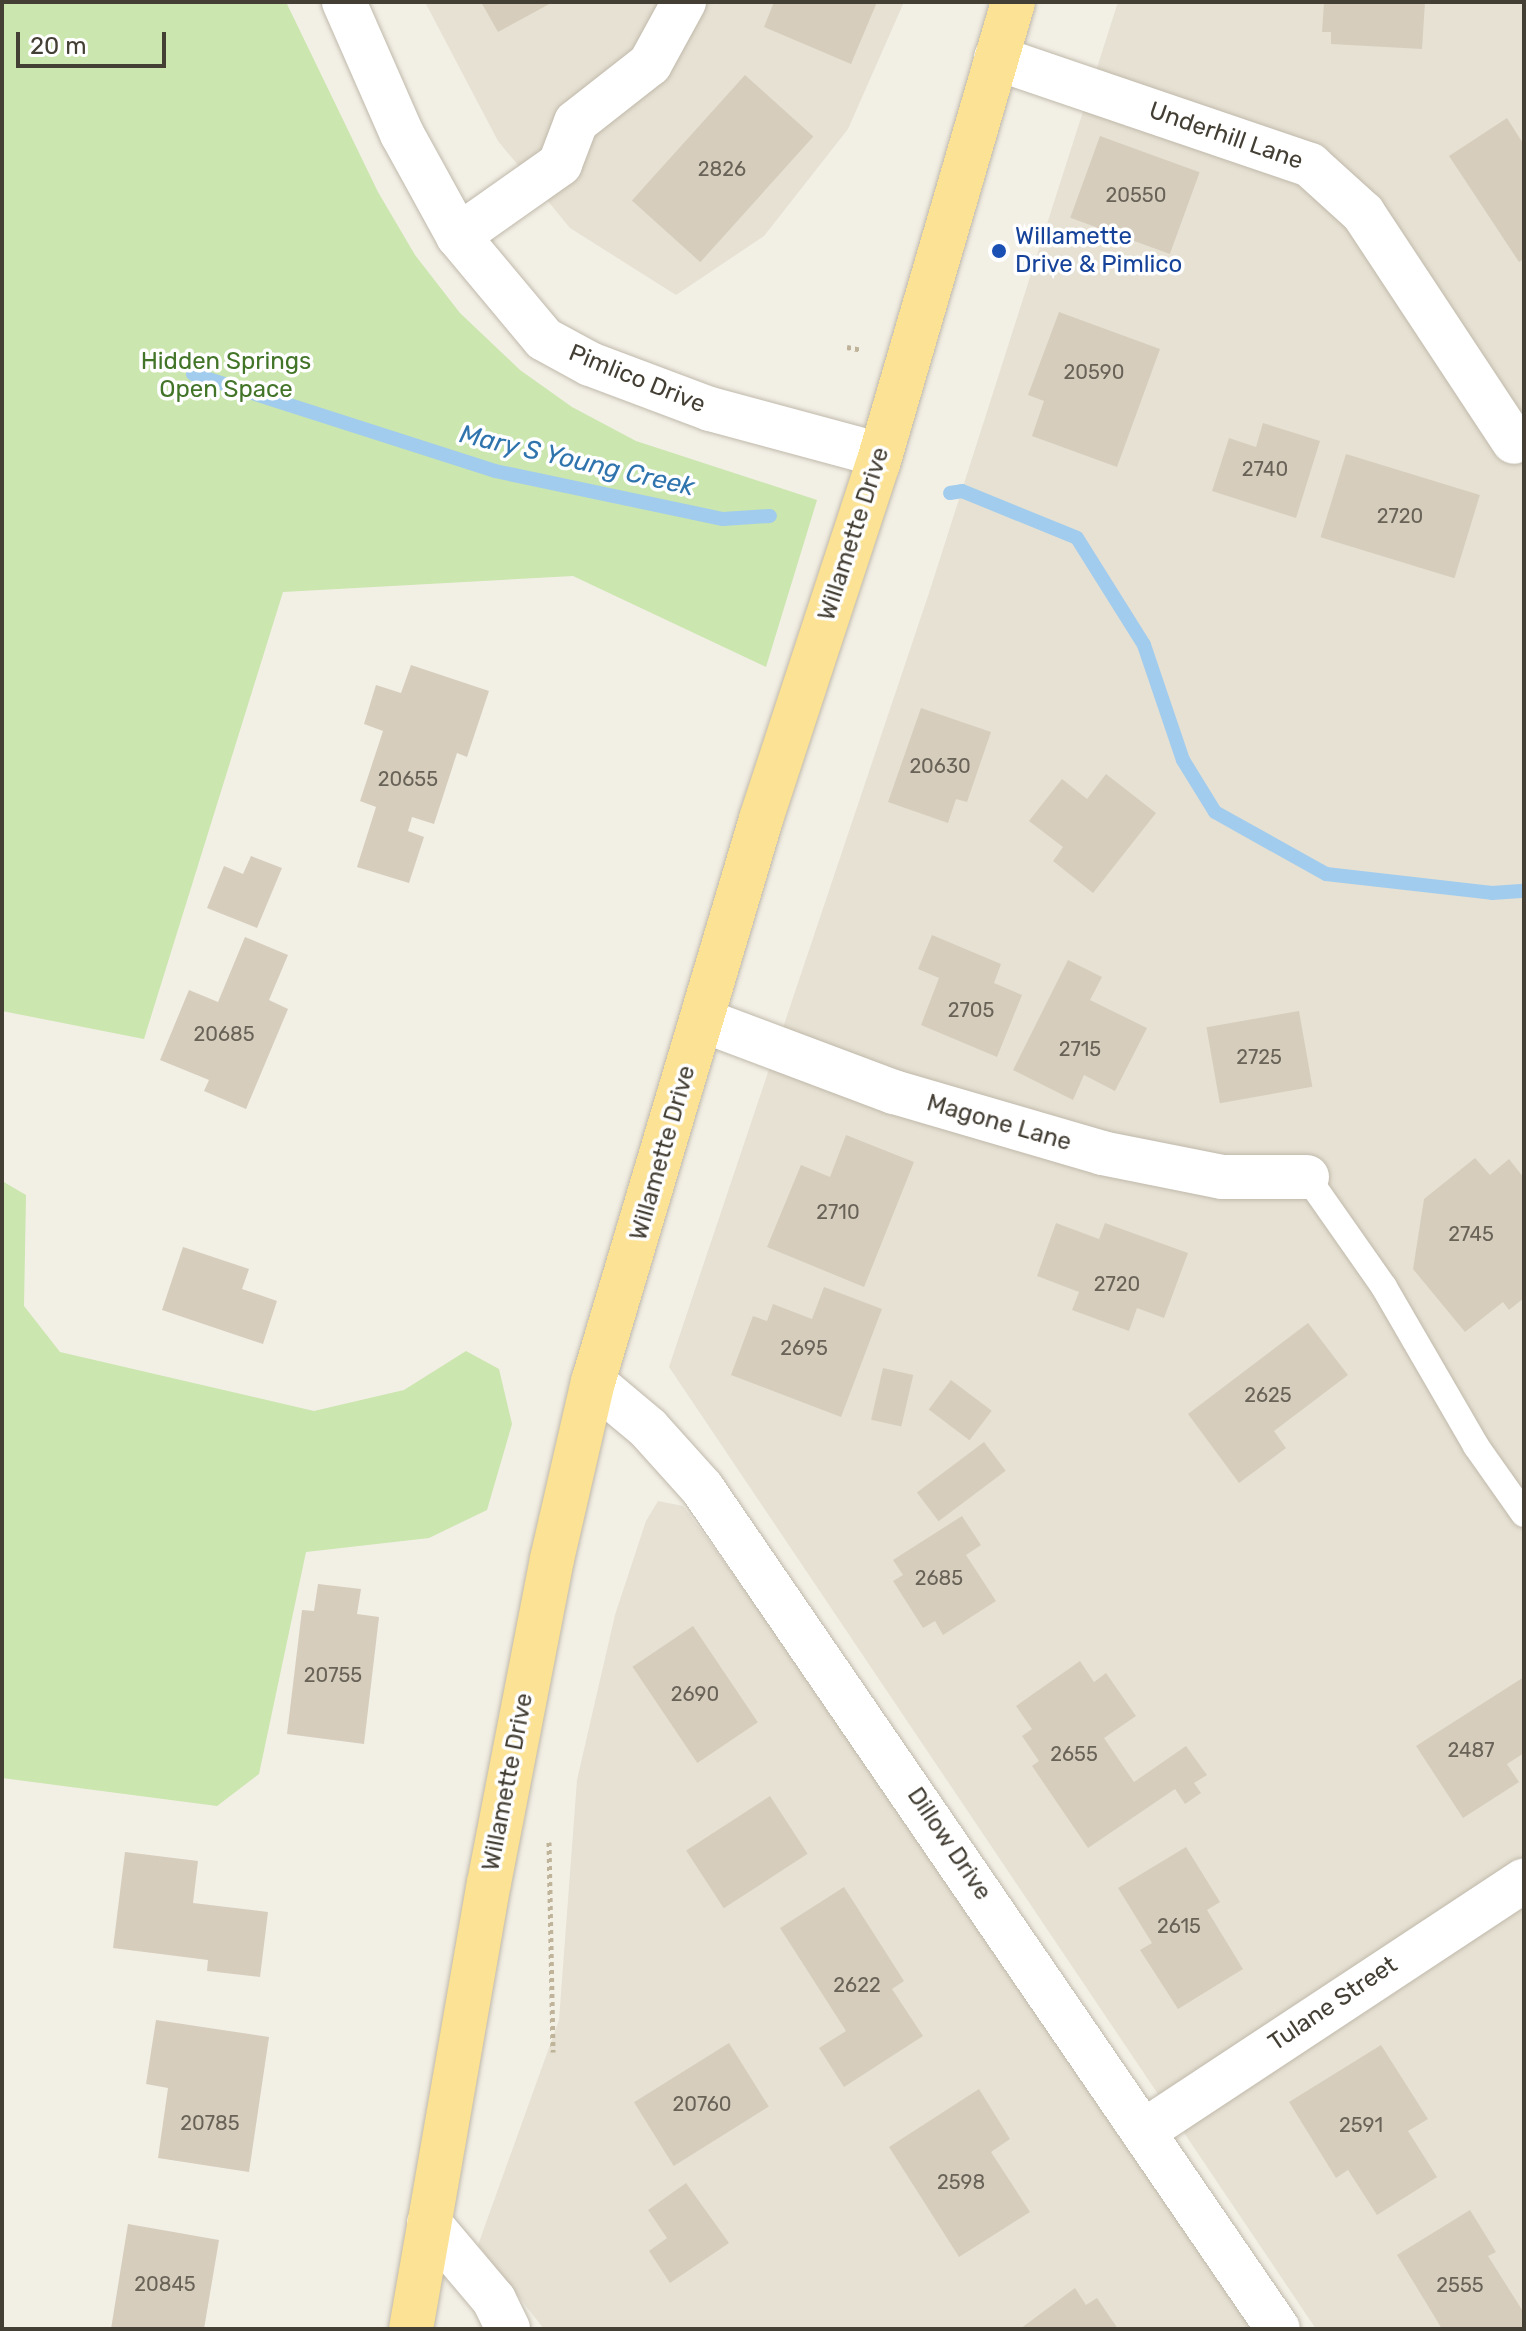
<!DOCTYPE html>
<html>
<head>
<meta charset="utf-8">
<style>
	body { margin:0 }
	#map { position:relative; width:1526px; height:2331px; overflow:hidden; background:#f2efe5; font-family:Rubik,sans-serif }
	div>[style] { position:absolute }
	.residential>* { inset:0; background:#e6e1d3 }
	.green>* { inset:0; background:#cbe6ae }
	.stream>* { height:14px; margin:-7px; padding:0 7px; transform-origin:7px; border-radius:7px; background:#a1ccee }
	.building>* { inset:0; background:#d6cdbd; transform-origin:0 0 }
	.path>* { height:5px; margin-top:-2.5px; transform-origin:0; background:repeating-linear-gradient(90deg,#bfb399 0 4px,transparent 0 8px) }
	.roads { filter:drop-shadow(0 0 2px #c0b9ab) drop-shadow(0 0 2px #c0b9ab) }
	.service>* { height:26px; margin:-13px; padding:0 13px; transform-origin:13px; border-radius:13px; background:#fff }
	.minor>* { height:44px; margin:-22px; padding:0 22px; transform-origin:22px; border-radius:22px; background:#fff }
	.tertiary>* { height:44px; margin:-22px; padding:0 22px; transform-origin:22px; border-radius:22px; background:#fff }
	.primary>* { height:44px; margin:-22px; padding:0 22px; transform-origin:22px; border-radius:22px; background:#fce294 }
	.dots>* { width:22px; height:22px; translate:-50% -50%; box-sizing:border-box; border:4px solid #fff; border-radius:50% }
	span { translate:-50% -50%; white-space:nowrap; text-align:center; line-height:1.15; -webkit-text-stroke:7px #fff; paint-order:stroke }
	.number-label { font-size:20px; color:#686257 }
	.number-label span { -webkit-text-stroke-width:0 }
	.street-label { font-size:24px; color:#443f35 }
	.transit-label { font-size:24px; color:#164399 }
	.left { translate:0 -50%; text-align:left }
	.park-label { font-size:24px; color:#437529 }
	.water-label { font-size:26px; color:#3074ae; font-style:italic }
	.frame { position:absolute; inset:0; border:4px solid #443f35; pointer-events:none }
	.scale { position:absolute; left:16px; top:32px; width:150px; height:36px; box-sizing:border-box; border:4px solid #443f35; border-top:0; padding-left:10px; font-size:24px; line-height:28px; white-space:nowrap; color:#443f35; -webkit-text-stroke:6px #fff; paint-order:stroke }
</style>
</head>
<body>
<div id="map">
	<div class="residential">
		<div style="clip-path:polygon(425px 2px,904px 2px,848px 129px,764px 236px,676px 295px,570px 228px,498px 141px)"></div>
		<div style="clip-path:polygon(1118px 2px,1524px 2px,1524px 2329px,1316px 2329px,669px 1367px,929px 593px)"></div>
		<div style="clip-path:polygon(658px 1501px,683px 1506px,761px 1612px,1255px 2329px,544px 2329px,478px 2245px,559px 2020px,577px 1780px,615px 1615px,646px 1521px)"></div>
	</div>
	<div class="green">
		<div style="clip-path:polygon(2px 2px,286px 2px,378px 192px,415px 255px,460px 313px,520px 370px,572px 407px,636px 441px,817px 500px,766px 667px,573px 576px,283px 592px,144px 1039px,2px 1011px)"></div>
		<div style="clip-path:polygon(2px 1181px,26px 1195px,24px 1306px,60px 1352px,314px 1411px,404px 1390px,466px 1351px,499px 1369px,512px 1424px,487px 1510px,429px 1538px,306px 1552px,259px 1774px,217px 1806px,2px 1778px)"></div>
	</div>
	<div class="stream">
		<div style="left:193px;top:374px;width:317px;rotate:17.8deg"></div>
		<div style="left:495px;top:471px;width:233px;rotate:11.9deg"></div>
		<div style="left:723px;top:519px;width:47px;rotate:-3.7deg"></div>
		<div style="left:950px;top:493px;width:12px;rotate:-9deg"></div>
		<div style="left:962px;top:491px;width:124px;rotate:22.2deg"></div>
		<div style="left:1077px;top:538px;width:126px;rotate:57.9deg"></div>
		<div style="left:1144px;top:645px;width:121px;rotate:71.3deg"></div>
		<div style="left:1183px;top:760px;width:61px;rotate:58.4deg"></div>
		<div style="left:1215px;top:812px;width:127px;rotate:29.2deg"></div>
		<div style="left:1326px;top:874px;width:167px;rotate:6.5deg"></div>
		<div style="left:1492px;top:893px;width:32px;rotate:-4deg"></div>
	</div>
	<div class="building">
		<div style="clip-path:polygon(481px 2px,553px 2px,498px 32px)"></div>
		<div style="clip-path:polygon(774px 2px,877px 2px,851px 64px,764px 27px)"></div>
		<div style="clip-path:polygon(1324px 2px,1425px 2px,1422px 49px,1331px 44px,1331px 32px,1322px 32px)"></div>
		<div style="left:745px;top:75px;width:92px;height:169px;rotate:42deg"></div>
		<div style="clip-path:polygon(1507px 118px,1524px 145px,1524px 259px,1519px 262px,1449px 156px)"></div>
		<div style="left:1100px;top:136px;width:106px;height:87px;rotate:20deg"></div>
		<div style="clip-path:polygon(1059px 312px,1160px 349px,1117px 467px,1032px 436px,1044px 401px,1028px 395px)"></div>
		<div style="clip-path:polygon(1263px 423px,1320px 441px,1296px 518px,1212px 491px,1229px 438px,1256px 447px)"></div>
		<div style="left:1346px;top:454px;width:140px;height:87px;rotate:17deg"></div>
		<div style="clip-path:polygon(411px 665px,489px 691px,467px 757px,457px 753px,434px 824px,412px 817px,408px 831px,424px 837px,409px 883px,357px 867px,376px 807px,360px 801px,383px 731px,364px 724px,376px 685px,401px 693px)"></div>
		<div style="clip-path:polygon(921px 708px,991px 732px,967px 802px,956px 799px,948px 823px,888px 802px)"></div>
		<div style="clip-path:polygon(1106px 774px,1156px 813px,1093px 893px,1053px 861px,1063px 847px,1029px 821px,1062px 779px,1087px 799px)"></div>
		<div style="clip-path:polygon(251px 856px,282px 868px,257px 928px,207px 908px,224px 866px,243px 874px)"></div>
		<div style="clip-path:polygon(932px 935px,1001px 964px,994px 983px,1022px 995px,997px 1057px,921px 1025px,939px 978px,918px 969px)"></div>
		<div style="clip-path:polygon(245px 937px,288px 955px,269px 1000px,288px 1009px,246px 1109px,204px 1091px,209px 1080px,160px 1060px,189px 990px,218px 1002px)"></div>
		<div style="clip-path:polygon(1068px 960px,1102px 977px,1090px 1000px,1147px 1028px,1115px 1091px,1084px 1075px,1073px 1100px,1013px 1070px)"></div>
		<div style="left:1299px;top:1011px;width:77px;height:94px;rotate:80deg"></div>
		<div style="clip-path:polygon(846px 1135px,914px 1162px,864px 1287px,767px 1247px,801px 1165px,830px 1177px)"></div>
		<div style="clip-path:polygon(1475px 1158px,1490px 1175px,1509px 1159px,1524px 1178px,1524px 1298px,1509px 1310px,1503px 1302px,1465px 1332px,1413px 1269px,1424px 1199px)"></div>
		<div style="clip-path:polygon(1056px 1223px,1099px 1239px,1105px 1223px,1188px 1253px,1164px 1318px,1137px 1308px,1129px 1331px,1072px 1310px,1079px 1292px,1037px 1276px)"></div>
		<div style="clip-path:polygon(183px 1247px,249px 1269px,242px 1289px,277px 1301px,263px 1344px,162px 1310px)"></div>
		<div style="clip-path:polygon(824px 1287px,882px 1309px,841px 1417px,731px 1375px,753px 1316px,767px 1321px,773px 1304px,812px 1319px)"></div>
		<div style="clip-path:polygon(1308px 1323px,1348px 1375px,1274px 1431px,1286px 1448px,1239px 1483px,1188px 1414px)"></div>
		<div style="left:883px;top:1368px;width:31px;height:53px;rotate:13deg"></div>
		<div style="left:951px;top:1380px;width:51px;height:37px;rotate:37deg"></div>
		<div style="left:984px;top:1442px;width:36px;height:84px;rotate:53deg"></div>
		<div style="clip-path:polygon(962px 1516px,981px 1545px,966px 1555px,996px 1601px,943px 1635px,935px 1621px,923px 1628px,893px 1581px,903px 1575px,893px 1560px)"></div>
		<div style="clip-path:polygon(318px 1584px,361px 1589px,357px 1614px,379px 1617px,364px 1744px,287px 1734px,302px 1610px,314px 1611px)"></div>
		<div style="left:693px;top:1626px;width:116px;height:73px;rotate:56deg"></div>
		<div style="clip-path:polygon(1080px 1661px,1094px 1682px,1106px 1673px,1136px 1716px,1104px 1738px,1134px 1782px,1186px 1746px,1207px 1775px,1194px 1783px,1201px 1793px,1185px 1804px,1175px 1789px,1088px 1848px,1032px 1766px,1039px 1761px,1022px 1736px,1032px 1729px,1016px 1706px)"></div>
		<div style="clip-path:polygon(1524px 1677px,1524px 1753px,1507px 1764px,1519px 1782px,1463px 1818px,1416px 1746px)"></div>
		<div style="left:770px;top:1796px;width:69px;height:100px;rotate:57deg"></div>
		<div style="clip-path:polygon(1186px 1847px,1220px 1902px,1207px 1910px,1243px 1969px,1178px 2009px,1140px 1950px,1152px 1943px,1118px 1888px)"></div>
		<div style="clip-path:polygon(125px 1852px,198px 1861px,193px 1903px,268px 1912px,260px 1977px,207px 1971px,208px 1960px,113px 1948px)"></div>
		<div style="clip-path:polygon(844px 1887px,904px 1981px,892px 1989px,923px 2036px,844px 2087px,819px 2048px,846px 2031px,780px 1928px)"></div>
		<div style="clip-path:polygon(156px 2020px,269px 2037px,249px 2172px,158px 2158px,168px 2088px,146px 2084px)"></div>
		<div style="left:729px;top:2043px;width:75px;height:112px;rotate:58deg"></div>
		<div style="clip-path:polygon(1381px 2045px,1428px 2119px,1408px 2131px,1437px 2177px,1377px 2215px,1348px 2170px,1336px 2178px,1289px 2102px)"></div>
		<div style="clip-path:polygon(979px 2089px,1010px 2139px,991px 2152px,1030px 2212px,959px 2257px,889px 2147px)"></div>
		<div style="clip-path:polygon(686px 2183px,729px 2243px,670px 2283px,649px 2251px,667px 2238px,648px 2210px)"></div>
		<div style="clip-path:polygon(1470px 2210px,1496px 2252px,1488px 2256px,1524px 2313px,1524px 2329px,1442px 2329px,1397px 2255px)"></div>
		<div style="clip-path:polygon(128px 2224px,219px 2240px,204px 2329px,111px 2329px)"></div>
		<div style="clip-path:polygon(1075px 2288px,1086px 2305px,1097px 2298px,1118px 2329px,1020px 2329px)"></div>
	</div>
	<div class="path">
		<div style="left:847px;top:347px;width:15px;rotate:11deg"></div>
		<div style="left:549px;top:1842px;width:210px;rotate:88.9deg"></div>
	</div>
	<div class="roads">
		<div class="service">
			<div style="left:1307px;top:1177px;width:134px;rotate:55deg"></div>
			<div style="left:1384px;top:1287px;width:184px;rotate:59.9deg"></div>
			<div style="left:1476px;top:1446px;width:83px;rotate:54.8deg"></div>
		</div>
		<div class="minor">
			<div style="left:996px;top:58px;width:332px;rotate:18.8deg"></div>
			<div style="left:1310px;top:165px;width:72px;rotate:42.2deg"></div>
			<div style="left:1363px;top:213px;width:274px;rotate:56.6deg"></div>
			<div style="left:458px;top:236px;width:125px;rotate:-35.2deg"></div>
			<div style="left:560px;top:164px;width:45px;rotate:-69.1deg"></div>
			<div style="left:576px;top:122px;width:94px;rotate:-38.1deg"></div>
			<div style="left:650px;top:64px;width:71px;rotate:-61.3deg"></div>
			<div style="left:702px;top:1020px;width:205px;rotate:20.6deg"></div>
			<div style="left:894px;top:1092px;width:217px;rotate:16.3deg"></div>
			<div style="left:1102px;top:1153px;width:122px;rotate:11.3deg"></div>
			<div style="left:1222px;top:1177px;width:85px"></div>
			<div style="left:1144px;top:2131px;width:455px;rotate:-33.4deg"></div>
			<div style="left:429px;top:2223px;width:101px;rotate:49.8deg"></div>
			<div style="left:494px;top:2300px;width:32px;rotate:64deg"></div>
		</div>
		<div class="tertiary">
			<div style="left:344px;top:2px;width:144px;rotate:66.3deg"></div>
			<div style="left:402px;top:134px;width:116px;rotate:61.2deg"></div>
			<div style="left:458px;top:236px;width:134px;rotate:50.1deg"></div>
			<div style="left:544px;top:339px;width:52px;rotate:28.5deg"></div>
			<div style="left:590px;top:364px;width:128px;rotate:20.6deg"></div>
			<div style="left:710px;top:409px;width:176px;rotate:15.1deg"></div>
			<div style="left:593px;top:1382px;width:72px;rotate:39.9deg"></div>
			<div style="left:648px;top:1428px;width:81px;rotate:48deg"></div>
			<div style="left:702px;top:1488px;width:1019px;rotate:55.59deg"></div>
		</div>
		<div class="primary">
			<div style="left:411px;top:2329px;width:453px;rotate:-80.1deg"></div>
			<div style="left:489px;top:1883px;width:330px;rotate:-79deg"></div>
			<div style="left:552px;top:1559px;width:182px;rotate:-77deg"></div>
			<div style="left:593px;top:1382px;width:588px;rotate:-73.38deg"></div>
			<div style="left:761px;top:819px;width:374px;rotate:-71.8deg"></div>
			<div style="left:878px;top:464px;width:481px;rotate:-73.7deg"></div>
		</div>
	</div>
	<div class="dots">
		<div style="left:999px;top:251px;background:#1a4fb4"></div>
	</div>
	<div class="number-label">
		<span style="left:722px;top:169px">2826</span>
		<span style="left:1136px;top:195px">20550</span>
		<span style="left:1094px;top:372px">20590</span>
		<span style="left:1265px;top:469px">2740</span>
		<span style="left:1400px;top:516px">2720</span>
		<span style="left:940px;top:766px">20630</span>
		<span style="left:408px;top:779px">20655</span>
		<span style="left:971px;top:1010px">2705</span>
		<span style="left:224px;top:1034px">20685</span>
		<span style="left:1080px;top:1049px">2715</span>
		<span style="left:1259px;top:1057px">2725</span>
		<span style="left:838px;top:1212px">2710</span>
		<span style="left:1471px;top:1234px">2745</span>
		<span style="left:1117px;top:1284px">2720</span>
		<span style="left:804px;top:1348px">2695</span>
		<span style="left:1268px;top:1395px">2625</span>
		<span style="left:939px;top:1578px">2685</span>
		<span style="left:333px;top:1675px">20755</span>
		<span style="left:695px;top:1694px">2690</span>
		<span style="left:1471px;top:1750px">2487</span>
		<span style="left:1074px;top:1754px">2655</span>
		<span style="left:1179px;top:1926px">2615</span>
		<span style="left:857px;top:1985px">2622</span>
		<span style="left:702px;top:2104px">20760</span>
		<span style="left:210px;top:2123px">20785</span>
		<span style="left:1361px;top:2125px">2591</span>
		<span style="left:961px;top:2182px">2598</span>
		<span style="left:165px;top:2284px">20845</span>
		<span style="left:1460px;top:2285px">2555</span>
	</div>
	<div class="street-label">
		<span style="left:1226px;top:136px;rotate:19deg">Underhill Lane</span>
		<span style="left:637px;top:379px;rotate:22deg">Pimlico Drive</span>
		<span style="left:854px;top:534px;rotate:-72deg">Willamette Drive</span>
		<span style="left:999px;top:1123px;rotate:16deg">Magone Lane</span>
		<span style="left:663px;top:1153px;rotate:-74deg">Willamette Drive</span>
		<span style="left:508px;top:1782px;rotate:-79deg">Willamette Drive</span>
		<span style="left:949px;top:1844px;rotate:56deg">Dillow Drive</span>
		<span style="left:1333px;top:2004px;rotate:-34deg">Tulane Street</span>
	</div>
	<div class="transit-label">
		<span class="left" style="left:1015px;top:251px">Willamette<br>Drive &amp; Pimlico</span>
	</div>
	<div class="park-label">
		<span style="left:226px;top:376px">Hidden Springs<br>Open Space</span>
	</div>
	<div class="water-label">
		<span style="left:577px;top:461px;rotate:13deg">Mary S Young Creek</span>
	</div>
	<div class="frame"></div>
	<div class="scale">20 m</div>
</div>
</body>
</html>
